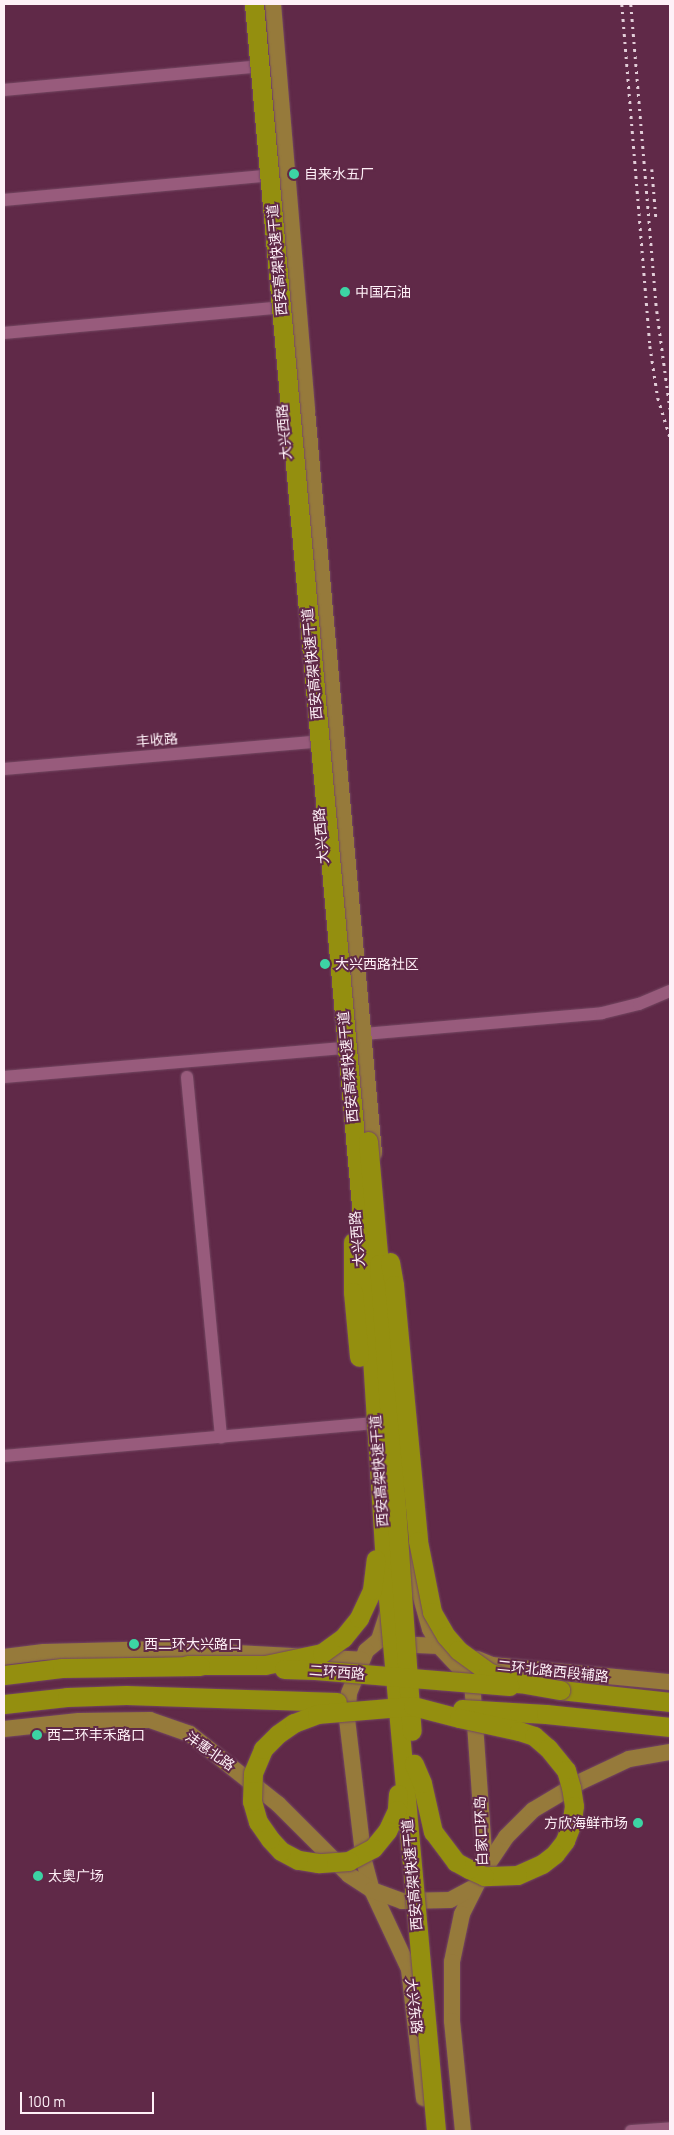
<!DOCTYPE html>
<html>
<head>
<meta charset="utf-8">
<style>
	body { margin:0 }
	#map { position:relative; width:674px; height:2135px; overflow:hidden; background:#602948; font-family:Barlow,"Noto Sans SC",sans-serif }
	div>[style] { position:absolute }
	.roads { filter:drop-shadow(0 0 1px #744862) drop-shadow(0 0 1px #744862) }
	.minor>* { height:12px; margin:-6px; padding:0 6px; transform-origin:6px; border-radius:6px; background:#985b7c }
	.major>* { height:16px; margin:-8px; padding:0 8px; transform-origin:8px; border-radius:8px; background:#967a3b }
	.highway>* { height:19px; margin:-9.5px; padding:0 9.5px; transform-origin:9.5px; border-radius:9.5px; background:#948f0f }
	.rail>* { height:2.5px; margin-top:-1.25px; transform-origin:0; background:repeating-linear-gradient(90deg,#e1ccd7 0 2.5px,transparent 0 7.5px) }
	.bridges { filter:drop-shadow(0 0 1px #744862) drop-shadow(0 0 1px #744862) }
	.highway-bridge>* { height:19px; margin:-9.5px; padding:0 9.5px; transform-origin:9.5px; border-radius:9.5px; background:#948f0f }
	.dots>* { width:14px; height:14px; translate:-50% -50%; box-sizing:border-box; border:2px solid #602948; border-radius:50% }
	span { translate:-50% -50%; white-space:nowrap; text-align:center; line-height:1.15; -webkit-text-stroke:4px #602948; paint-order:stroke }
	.poi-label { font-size:14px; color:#fef0f7 }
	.left { translate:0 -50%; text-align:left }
	.right { translate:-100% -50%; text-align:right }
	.street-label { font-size:14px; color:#fef0f7 }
	.frame { position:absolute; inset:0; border:5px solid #fef0f7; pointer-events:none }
	.scale { position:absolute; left:20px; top:2092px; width:134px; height:22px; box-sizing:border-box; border:2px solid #fef0f7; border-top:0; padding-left:6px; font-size:15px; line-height:18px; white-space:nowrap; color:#fef0f7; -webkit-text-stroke:4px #602948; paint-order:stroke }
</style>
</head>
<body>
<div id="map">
	<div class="roads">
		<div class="minor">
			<div style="left:4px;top:90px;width:248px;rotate:-5.3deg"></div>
			<div style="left:4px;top:200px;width:258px;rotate:-5.3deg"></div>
			<div style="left:4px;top:333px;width:270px;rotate:-5.3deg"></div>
			<div style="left:4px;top:769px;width:309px;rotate:-5deg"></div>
			<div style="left:364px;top:1034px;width:239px;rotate:-5deg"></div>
			<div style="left:602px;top:1013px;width:38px;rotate:-14deg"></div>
			<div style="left:639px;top:1004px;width:34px;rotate:-23deg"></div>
			<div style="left:4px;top:1077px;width:337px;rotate:-4.9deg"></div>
			<div style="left:187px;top:1077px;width:362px;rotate:84.6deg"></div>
			<div style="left:4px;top:1456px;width:369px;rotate:-5.1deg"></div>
			<div style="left:631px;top:2131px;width:39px;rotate:-4deg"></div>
		</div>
		<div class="major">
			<div style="left:273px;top:4px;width:408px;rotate:85.2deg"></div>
			<div style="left:307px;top:411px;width:745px;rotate:84.84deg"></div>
			<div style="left:413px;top:1553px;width:27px;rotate:84deg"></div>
			<div style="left:416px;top:1580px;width:51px;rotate:74.1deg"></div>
			<div style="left:430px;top:1629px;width:19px;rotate:62deg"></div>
			<div style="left:439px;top:1646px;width:48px;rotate:46.7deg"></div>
			<div style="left:472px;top:1681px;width:173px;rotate:86deg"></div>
			<div style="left:484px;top:1854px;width:18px;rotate:93deg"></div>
			<div style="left:483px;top:1872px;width:47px;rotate:116.6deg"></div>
			<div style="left:462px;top:1914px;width:49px;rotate:101.8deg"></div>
			<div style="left:452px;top:1962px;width:59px;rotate:90deg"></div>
			<div style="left:452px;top:2021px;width:111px;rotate:84.3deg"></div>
			<div style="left:388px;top:1612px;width:29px;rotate:108deg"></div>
			<div style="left:379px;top:1640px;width:17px;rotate:140deg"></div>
			<div style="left:366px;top:1651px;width:45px;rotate:112deg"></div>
			<div style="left:349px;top:1693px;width:26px;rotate:94deg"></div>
			<div style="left:347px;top:1719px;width:143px;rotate:83.2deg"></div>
			<div style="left:364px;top:1861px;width:30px;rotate:75deg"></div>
			<div style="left:372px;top:1890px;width:87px;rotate:64.9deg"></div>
			<div style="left:409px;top:1969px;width:130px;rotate:83.4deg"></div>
			<div style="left:394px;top:1644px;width:45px;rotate:2.5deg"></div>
			<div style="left:439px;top:1646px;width:8px;rotate:14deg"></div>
			<div style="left:4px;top:1657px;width:40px;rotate:-7.1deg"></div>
			<div style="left:44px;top:1652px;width:118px;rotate:-1.5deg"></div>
			<div style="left:162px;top:1649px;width:200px;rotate:3.1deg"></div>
			<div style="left:477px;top:1659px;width:16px;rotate:22deg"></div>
			<div style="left:492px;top:1665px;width:179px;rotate:5.5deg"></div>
			<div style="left:4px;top:1729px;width:75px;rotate:-6.1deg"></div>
			<div style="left:79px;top:1721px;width:71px;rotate:-0.8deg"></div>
			<div style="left:150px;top:1720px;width:42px;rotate:19.3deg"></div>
			<div style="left:190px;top:1734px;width:112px;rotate:38.5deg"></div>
			<div style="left:278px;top:1804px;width:100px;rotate:45deg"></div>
			<div style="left:349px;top:1875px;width:27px;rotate:33deg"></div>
			<div style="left:372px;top:1890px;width:32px;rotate:20deg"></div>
			<div style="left:402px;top:1901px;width:48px;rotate:-1.2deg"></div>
			<div style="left:450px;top:1900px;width:27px;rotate:-28deg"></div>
			<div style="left:484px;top:1870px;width:40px;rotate:-56deg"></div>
			<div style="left:506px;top:1837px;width:38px;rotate:-45deg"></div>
			<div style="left:533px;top:1810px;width:55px;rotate:-30.8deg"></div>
			<div style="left:580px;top:1782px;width:54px;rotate:-25.1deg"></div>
			<div style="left:629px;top:1759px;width:42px;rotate:-9.7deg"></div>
		</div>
		<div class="highway">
			<div style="left:560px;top:1690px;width:111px;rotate:6.2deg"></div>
		</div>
	</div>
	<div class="rail">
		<div style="left:622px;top:4px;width:343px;rotate:85.3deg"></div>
		<div style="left:650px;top:346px;width:53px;rotate:81.3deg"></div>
		<div style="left:658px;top:398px;width:41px;rotate:72.9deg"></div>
		<div style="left:631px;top:4px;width:308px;rotate:85.2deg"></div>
		<div style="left:657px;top:311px;width:99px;rotate:82.4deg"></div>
		<div style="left:652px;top:169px;width:48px;rotate:85.2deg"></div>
	</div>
	<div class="bridges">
		<div class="highway-bridge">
			<div style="left:254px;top:4px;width:1263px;rotate:84.91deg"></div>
			<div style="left:366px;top:1262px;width:316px;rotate:86.4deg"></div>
			<div style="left:386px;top:1577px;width:556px;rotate:84.84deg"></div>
			<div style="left:368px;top:1141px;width:123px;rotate:84.9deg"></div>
			<div style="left:379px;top:1264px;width:468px;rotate:86deg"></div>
			<div style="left:353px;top:1242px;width:50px;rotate:90deg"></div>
			<div style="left:353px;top:1292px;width:65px;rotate:84.7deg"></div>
			<div style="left:390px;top:1262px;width:23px;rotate:80deg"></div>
			<div style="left:394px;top:1285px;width:257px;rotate:84.6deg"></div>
			<div style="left:418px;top:1541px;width:72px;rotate:78.8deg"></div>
			<div style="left:432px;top:1612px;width:28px;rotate:60deg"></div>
			<div style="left:446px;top:1636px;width:18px;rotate:49deg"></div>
			<div style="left:458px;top:1650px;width:37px;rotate:36deg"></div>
			<div style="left:488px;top:1672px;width:33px;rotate:20deg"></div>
			<div style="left:519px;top:1683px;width:42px;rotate:9.7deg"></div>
			<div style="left:187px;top:1665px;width:78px"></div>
			<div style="left:265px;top:1665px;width:58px;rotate:-11.9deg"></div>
			<div style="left:322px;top:1653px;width:26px;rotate:-36deg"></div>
			<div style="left:343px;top:1638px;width:26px;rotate:-51deg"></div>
			<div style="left:359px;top:1618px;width:31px;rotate:-65deg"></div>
			<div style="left:372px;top:1590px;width:31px;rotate:-83deg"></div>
			<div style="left:284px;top:1669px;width:31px;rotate:2deg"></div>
			<div style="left:315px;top:1670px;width:195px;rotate:4.7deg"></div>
			<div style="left:4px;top:1675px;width:58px;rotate:-6.9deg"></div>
			<div style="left:62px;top:1668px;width:138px;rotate:-0.8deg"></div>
			<div style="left:4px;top:1704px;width:63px;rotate:-6.3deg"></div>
			<div style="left:67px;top:1697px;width:59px;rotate:-1.9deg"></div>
			<div style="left:126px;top:1695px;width:211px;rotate:1.9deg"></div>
			<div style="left:462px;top:1709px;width:84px;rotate:3.4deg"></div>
			<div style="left:546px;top:1714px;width:125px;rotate:6deg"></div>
			<div style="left:398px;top:1794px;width:16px;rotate:94deg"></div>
			<div style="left:397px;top:1810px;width:23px;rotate:115deg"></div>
			<div style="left:387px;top:1831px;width:22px;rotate:129deg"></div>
			<div style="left:373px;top:1848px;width:27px;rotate:152deg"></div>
			<div style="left:349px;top:1861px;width:31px;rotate:176deg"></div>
			<div style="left:318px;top:1863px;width:20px;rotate:-171deg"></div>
			<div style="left:298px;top:1860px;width:19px;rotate:-152deg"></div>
			<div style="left:281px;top:1851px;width:16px;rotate:-133deg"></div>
			<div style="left:270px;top:1839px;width:21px;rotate:-125deg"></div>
			<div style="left:258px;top:1822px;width:22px;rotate:-106deg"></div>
			<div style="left:252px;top:1801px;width:28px;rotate:-88deg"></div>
			<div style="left:253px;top:1773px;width:26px;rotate:-67deg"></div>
			<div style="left:263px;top:1749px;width:21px;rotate:-45deg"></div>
			<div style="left:278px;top:1734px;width:19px;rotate:-35deg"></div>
			<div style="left:294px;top:1723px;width:25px;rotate:-21deg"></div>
			<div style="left:317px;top:1714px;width:96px;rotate:-4.8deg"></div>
			<div style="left:413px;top:1706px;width:48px;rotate:14.6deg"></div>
			<div style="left:459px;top:1718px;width:61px;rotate:12.2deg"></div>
			<div style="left:519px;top:1731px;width:16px;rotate:18deg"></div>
			<div style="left:534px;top:1736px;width:18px;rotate:41deg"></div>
			<div style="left:548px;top:1748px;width:28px;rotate:51deg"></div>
			<div style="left:566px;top:1770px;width:18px;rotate:74deg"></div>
			<div style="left:571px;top:1787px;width:19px;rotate:81deg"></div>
			<div style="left:574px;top:1806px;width:19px;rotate:99deg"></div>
			<div style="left:571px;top:1825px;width:17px;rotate:111deg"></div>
			<div style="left:565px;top:1841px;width:16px;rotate:128deg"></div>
			<div style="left:555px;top:1854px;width:16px;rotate:142deg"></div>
			<div style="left:542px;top:1864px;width:27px;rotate:156deg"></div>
			<div style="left:517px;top:1875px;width:33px;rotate:178deg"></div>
			<div style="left:484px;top:1876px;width:17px;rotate:-155deg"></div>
			<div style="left:469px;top:1869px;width:15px;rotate:-152deg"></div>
			<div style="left:456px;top:1862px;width:38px;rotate:-127deg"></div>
			<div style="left:433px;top:1832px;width:50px;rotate:-102.7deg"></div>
			<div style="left:422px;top:1783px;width:21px;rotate:-113deg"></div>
		</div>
	</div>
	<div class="dots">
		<div style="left:294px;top:174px;background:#3cd4a4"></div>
		<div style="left:345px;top:292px;background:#3cd4a4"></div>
		<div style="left:325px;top:964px;background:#3cd4a4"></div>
		<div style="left:134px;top:1644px;background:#3cd4a4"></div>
		<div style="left:37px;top:1735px;background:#3cd4a4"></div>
		<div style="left:638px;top:1823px;background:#3cd4a4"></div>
		<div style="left:38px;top:1876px;background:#3cd4a4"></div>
	</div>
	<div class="poi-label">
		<span class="left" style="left:304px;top:174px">自来水五厂</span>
		<span class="left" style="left:355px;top:292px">中国石油</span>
		<span class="left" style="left:335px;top:964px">大兴西路社区</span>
		<span class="left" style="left:144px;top:1644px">西二环大兴路口</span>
		<span class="left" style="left:47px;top:1735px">西二环丰禾路口</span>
		<span class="right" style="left:628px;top:1823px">方欣海鲜市场</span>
		<span class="left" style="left:48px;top:1876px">太奥广场</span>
	</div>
	<div class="street-label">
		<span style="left:277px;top:260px;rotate:-95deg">西安高架快速干道</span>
		<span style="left:284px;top:432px;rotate:-95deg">大兴西路</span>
		<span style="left:312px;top:664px;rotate:-95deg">西安高架快速干道</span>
		<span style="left:157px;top:740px;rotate:-5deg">丰收路</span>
		<span style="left:321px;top:836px;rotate:-95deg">大兴西路</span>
		<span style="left:348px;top:1067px;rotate:-95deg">西安高架快速干道</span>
		<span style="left:357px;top:1239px;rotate:-95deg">大兴西路</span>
		<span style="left:379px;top:1471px;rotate:-94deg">西安高架快速干道</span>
		<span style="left:553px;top:1671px;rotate:6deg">二环北路西段辅路</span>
		<span style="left:337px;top:1672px;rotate:4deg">二环西路</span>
		<span style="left:210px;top:1751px;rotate:35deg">沣惠北路</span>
		<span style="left:481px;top:1831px;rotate:-92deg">白家口环岛</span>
		<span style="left:412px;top:1875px;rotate:-95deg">西安高架快速干道</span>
		<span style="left:414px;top:2006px;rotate:83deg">大兴东路</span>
	</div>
	<div class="frame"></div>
	<div class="scale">100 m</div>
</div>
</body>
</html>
